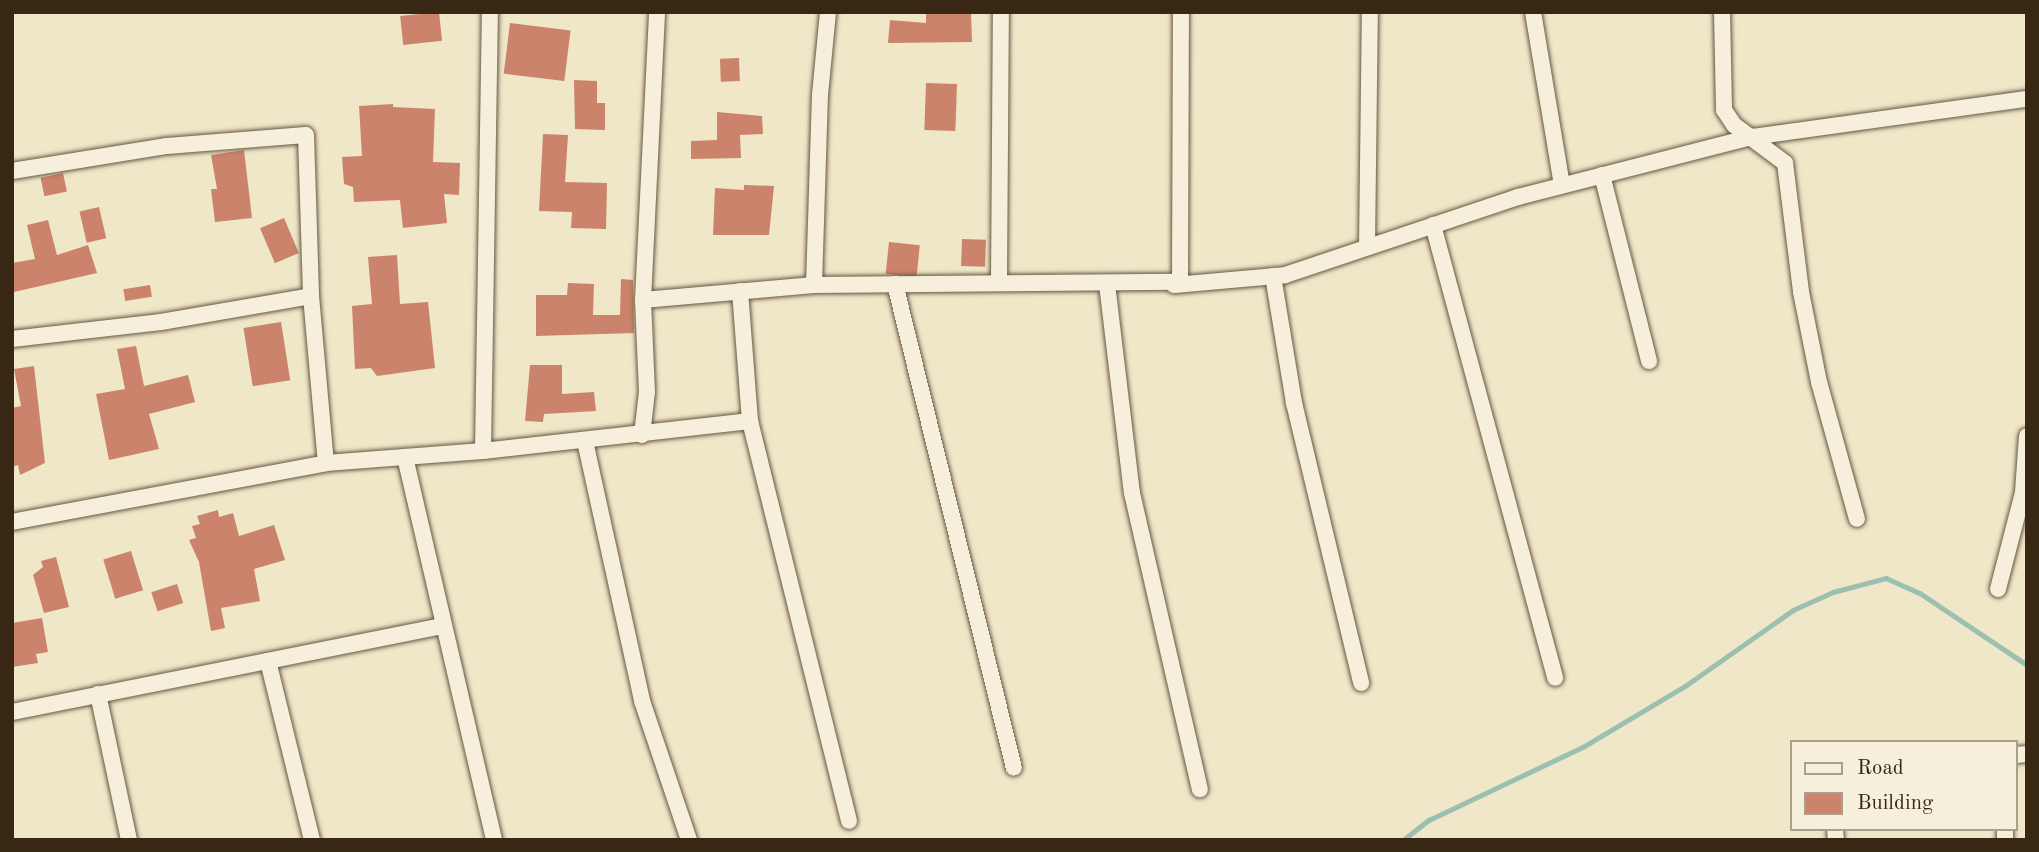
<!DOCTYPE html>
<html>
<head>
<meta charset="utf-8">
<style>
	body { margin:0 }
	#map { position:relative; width:2039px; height:852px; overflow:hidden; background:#f0e6c8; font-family:"Old Standard TT",serif }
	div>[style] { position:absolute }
	.stream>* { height:4.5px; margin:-2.25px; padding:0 2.25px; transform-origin:2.25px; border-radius:2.25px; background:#9bc0b0 }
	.building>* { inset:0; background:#cb836b; transform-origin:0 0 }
	.roads { filter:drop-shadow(0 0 2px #655740) drop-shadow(0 0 2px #655740) }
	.minor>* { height:16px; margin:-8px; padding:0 8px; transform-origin:8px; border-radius:8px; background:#f5efdb }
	span { translate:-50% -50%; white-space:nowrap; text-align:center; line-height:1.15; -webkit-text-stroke:5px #f5efdb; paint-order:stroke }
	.frame { position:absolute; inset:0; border:14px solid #372713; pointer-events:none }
	.legend { position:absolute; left:1790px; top:740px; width:228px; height:91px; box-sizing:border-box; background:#f5efdb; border:2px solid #a99f8b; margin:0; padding:9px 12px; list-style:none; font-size:21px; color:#372713 }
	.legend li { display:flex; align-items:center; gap:14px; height:35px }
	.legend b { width:35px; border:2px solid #a99f8b }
</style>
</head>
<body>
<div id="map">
	<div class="stream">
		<div style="left:1403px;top:840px;width:33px;rotate:-38deg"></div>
		<div style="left:1429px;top:820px;width:170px;rotate:-25.4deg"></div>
		<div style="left:1583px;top:747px;width:119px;rotate:-30.9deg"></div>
		<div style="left:1685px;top:686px;width:132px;rotate:-35.1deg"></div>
		<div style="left:1793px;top:610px;width:44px;rotate:-24.2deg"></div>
		<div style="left:1833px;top:592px;width:55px;rotate:-14.8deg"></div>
		<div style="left:1886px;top:578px;width:37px;rotate:24deg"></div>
		<div style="left:1920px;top:593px;width:129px;rotate:33.9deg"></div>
	</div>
	<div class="building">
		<div style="left:439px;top:12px;width:29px;height:39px;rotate:84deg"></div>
		<div style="clip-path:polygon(926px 12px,971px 12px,972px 42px,888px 43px,890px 20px,926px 23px)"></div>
		<div style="left:510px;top:23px;width:61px;height:51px;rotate:7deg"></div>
		<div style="left:739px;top:58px;width:23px;height:19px;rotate:88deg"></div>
		<div style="clip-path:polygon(574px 80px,597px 81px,597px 103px,605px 103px,605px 130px,575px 129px)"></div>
		<div style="left:926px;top:83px;width:31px;height:47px;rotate:2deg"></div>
		<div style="clip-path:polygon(393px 104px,393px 107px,435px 109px,433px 162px,460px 163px,459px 195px,444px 194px,447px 223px,403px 228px,400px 200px,354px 202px,353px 187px,344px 184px,342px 157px,362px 156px,359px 106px)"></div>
		<div style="clip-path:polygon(717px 112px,762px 116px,763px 134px,740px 135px,741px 158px,691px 159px,691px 141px,717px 140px)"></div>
		<div style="clip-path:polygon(543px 134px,568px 135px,565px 182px,607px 183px,606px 229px,571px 228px,572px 212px,539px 211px)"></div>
		<div style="clip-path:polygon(244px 150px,252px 218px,215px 222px,211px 189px,217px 189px,211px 155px)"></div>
		<div style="left:63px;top:173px;width:19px;height:23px;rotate:78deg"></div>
		<div style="clip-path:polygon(744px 185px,774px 186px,769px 235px,713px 235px,715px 188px,744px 190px)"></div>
		<div style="left:99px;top:207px;width:32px;height:20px;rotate:77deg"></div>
		<div style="left:284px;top:218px;width:38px;height:26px;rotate:67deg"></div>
		<div style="clip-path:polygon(48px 220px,57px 255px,88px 245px,97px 273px,14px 292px,12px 263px,35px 259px,27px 225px)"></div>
		<div style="left:962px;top:239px;width:24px;height:27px;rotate:2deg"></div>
		<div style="left:889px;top:242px;width:31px;height:32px;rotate:6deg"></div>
		<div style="clip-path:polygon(397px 255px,400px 304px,428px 302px,435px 368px,377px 376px,371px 368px,355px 369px,352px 306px,372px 304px,368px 257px)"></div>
		<div style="clip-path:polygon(621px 279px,633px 280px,634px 333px,536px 336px,536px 295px,567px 295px,568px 283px,594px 284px,593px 315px,620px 315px)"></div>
		<div style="left:150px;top:285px;width:12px;height:27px;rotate:81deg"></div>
		<div style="left:281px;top:322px;width:59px;height:38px;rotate:81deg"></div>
		<div style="clip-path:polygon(136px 346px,144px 386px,188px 375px,195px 402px,149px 414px,159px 449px,109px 460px,96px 394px,125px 389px,117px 349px)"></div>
		<div style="clip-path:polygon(530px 365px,562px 365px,562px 394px,594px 392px,596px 411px,544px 414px,543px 422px,525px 421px)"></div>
		<div style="clip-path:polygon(34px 366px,45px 463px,20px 475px,18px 465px,12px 467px,12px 408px,21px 406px,14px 369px)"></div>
		<div style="clip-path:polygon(218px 510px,219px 517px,233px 513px,239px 536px,274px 525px,285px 560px,254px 569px,260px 601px,221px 608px,225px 628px,211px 631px,199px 562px,189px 540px,196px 538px,192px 526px,200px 524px,197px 516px)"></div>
		<div style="left:131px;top:551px;width:41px;height:29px;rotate:73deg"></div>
		<div style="clip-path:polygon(56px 557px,69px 607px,44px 613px,33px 575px,43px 567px,41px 561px)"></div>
		<div style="left:177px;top:584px;width:20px;height:27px;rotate:72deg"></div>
		<div style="clip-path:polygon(42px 618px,48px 652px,36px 654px,38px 663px,12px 667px,12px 623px)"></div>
	</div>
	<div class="roads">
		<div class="minor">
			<div style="left:1533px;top:12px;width:175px;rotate:80.5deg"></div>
			<div style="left:1722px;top:12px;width:98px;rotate:88.8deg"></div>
			<div style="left:1724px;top:110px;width:18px;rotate:56deg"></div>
			<div style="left:1734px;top:125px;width:64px;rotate:36.7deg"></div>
			<div style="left:1785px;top:163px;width:130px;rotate:82.9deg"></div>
			<div style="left:1801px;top:292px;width:92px;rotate:78.7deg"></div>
			<div style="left:1819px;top:382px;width:142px;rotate:74.5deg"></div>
			<div style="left:12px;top:171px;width:157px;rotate:-9.2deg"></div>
			<div style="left:167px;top:146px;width:139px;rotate:-4.5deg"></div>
			<div style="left:306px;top:135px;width:161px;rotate:88.2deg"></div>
			<div style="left:311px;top:296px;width:168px;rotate:84.9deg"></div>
			<div style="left:1602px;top:175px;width:192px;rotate:75.8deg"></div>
			<div style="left:1433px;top:225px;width:469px;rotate:74.9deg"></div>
			<div style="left:1367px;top:247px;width:235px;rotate:-89.3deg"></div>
			<div style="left:1273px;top:276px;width:129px;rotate:80.6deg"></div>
			<div style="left:1294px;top:403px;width:288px;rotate:76.5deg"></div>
			<div style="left:999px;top:282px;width:270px;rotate:-89.6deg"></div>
			<div style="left:895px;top:284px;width:498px;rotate:76.2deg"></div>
			<div style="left:1107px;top:284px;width:210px;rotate:83.2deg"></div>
			<div style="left:1132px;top:493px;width:304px;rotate:77.1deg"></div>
			<div style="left:814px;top:285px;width:190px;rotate:-88.2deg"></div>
			<div style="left:820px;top:95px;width:83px;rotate:-84.5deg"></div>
			<div style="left:1174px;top:285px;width:111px;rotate:-5.1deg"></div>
			<div style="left:1285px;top:275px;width:246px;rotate:-18.5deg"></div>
			<div style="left:1518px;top:197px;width:242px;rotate:-14.4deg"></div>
			<div style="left:1752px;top:137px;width:278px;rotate:-7.9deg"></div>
			<div style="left:740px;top:291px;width:130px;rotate:85.6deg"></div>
			<div style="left:750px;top:421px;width:412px;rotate:76.1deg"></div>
			<div style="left:643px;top:300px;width:172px;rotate:-5deg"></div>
			<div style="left:814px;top:285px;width:366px;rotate:-0.5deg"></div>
			<div style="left:1180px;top:282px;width:270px;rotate:-89.8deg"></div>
			<div style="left:12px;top:339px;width:150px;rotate:-6.5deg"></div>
			<div style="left:161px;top:322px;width:152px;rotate:-9.8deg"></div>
			<div style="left:642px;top:435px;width:43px;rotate:-83.4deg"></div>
			<div style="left:647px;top:392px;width:92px;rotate:-92.5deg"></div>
			<div style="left:643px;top:300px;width:288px;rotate:-87.2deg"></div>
			<div style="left:585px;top:441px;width:266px;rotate:77.6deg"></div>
			<div style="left:642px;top:701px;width:147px;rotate:71.3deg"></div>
			<div style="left:483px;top:451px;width:439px;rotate:-89.1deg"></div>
			<div style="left:405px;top:457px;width:393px;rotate:76.9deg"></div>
			<div style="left:12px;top:522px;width:319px;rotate:-10.6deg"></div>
			<div style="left:326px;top:463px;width:157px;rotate:-4.4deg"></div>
			<div style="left:483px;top:451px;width:269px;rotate:-6.4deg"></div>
			<div style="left:1998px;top:589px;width:100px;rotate:-75.5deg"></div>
			<div style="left:2023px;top:492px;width:56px;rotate:-85.9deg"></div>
			<div style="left:268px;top:661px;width:184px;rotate:76.2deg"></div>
			<div style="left:98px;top:694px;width:149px;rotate:78deg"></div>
			<div style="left:12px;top:712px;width:439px;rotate:-11.3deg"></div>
			<div style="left:2016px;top:755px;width:11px;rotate:-5deg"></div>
			<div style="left:1835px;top:829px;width:11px;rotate:85deg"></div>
			<div style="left:2005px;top:829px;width:11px;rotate:90deg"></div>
		</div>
	</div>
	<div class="frame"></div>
	<ul class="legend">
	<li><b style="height:9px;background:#f5efdb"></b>Road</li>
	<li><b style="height:19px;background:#cb836b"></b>Building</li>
	</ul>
</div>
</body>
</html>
